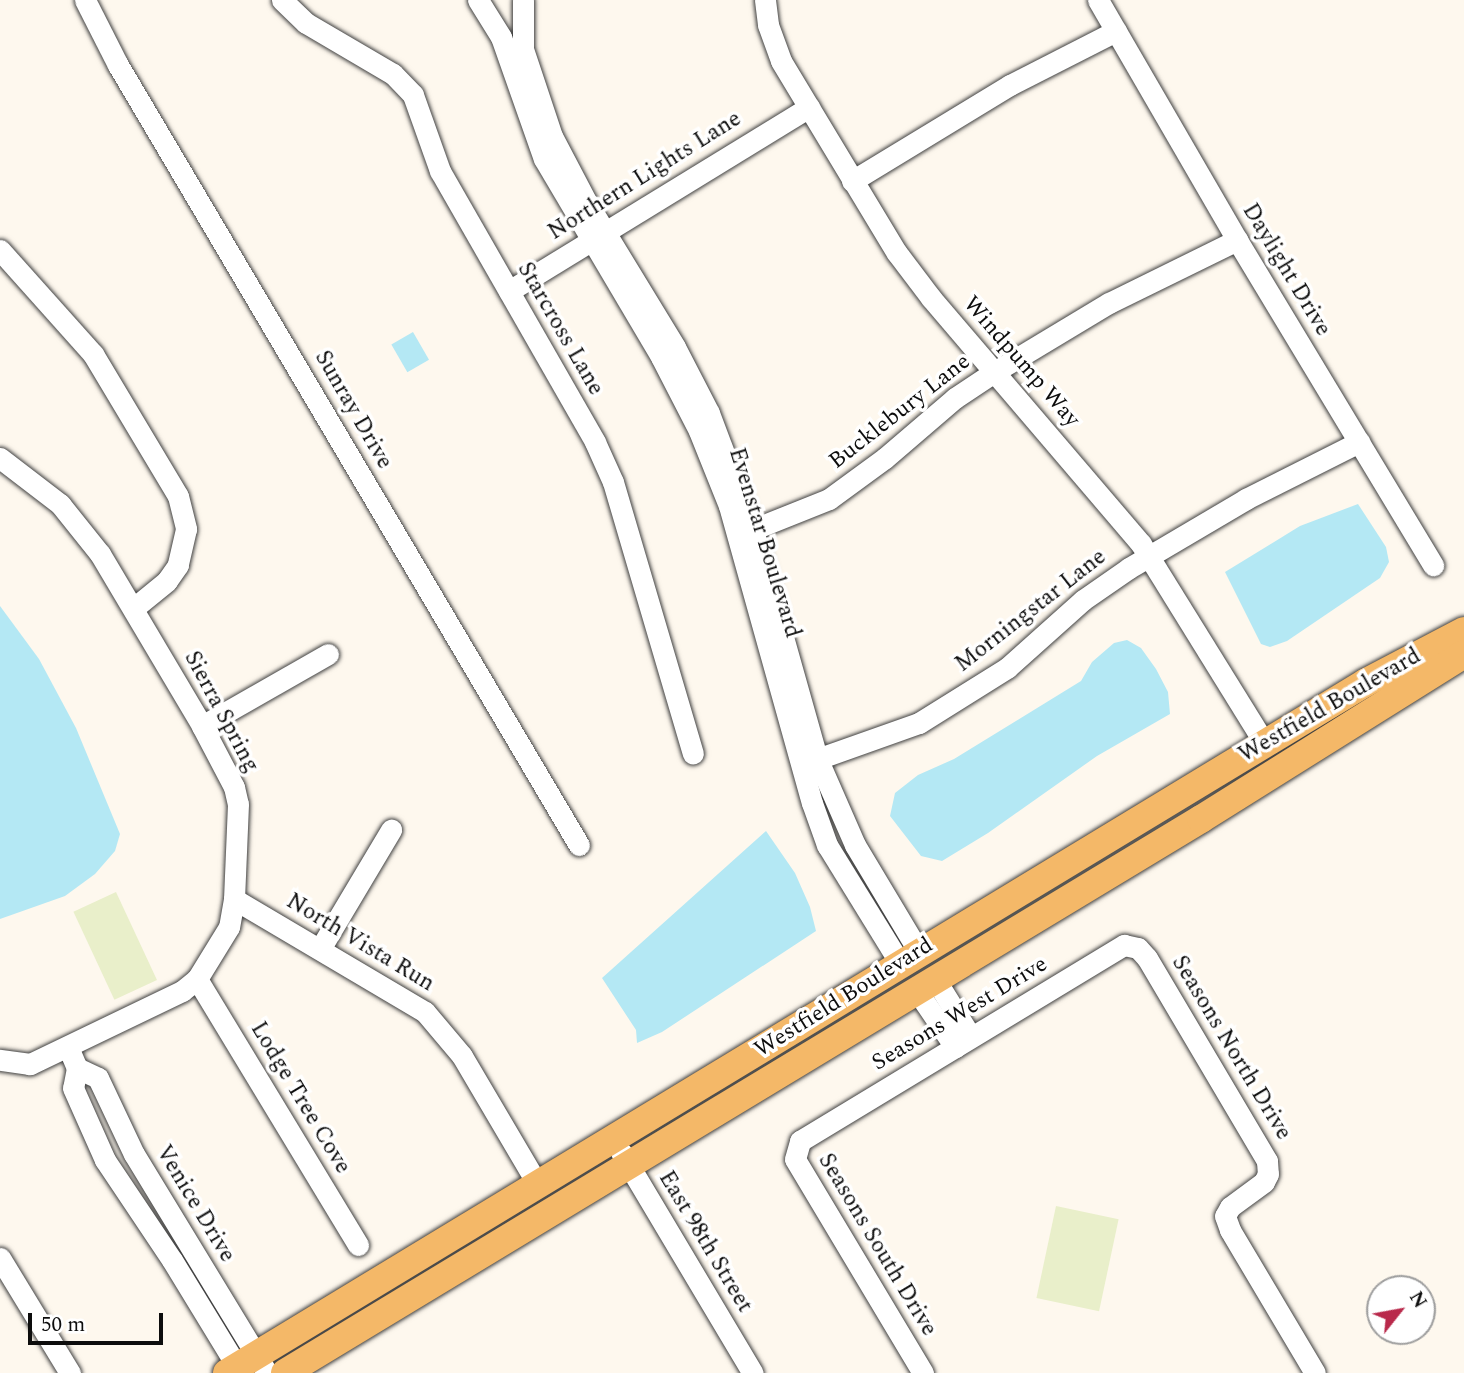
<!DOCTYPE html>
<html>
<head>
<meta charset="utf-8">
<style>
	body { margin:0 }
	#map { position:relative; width:1464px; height:1373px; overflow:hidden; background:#fef8ee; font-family:Spectral,serif }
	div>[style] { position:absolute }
	.pitch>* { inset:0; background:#e9efca; transform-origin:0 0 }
	.water>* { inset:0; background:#b4e8f4; transform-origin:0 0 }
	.roads { filter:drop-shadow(0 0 2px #404040) drop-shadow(0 0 2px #404040) }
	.minor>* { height:21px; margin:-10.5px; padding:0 10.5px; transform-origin:10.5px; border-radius:10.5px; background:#fff }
	.major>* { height:28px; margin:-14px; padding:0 14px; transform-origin:14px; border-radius:14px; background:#f4b868 }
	span { translate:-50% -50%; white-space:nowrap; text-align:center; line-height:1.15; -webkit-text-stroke:7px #fff; paint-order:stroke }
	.street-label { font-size:23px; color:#0d0d0d }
	.north { position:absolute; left:1366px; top:1275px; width:70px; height:70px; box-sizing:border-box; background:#fff; border:2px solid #9e9e9e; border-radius:50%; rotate:59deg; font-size:19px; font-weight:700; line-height:28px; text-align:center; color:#0d0d0d }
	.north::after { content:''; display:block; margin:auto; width:24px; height:32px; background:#b9294b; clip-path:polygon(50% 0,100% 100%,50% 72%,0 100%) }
	.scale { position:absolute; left:28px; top:1313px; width:135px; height:32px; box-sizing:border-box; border:4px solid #0d0d0d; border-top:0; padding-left:9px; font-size:21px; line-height:24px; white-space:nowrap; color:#0d0d0d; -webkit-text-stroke:5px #fff; paint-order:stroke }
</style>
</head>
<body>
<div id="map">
	<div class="pitch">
		<div style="left:116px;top:892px;width:97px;height:47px;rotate:65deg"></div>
		<div style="left:1056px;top:1206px;width:64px;height:94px;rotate:12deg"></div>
	</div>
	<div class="water">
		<div style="left:413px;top:332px;width:32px;height:25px;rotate:60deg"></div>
		<div style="clip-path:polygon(1358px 504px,1386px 547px,1389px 562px,1380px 578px,1287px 641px,1270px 647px,1261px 644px,1225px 572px,1300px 526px)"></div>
		<div style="clip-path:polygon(0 606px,39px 659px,76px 728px,120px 834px,115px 851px,95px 874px,65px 896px,0 919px)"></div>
		<div style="clip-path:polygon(1127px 640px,1141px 648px,1156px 669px,1168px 692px,1170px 714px,1097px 756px,988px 833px,942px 861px,921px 856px,890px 816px,895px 793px,918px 775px,954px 759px,1081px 681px,1092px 662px,1114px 643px)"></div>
		<div style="clip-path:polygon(766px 831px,795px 873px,810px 907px,816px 931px,662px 1032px,637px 1043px,636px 1030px,602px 978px)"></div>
	</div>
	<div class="roads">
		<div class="minor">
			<div style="left:85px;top:0;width:73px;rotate:63.1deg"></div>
			<div style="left:118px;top:65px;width:906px;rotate:59.42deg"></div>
			<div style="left:282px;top:0;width:33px;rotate:44deg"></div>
			<div style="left:306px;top:23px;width:101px;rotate:30.4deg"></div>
			<div style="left:393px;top:74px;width:29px;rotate:46deg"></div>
			<div style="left:413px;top:95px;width:81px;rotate:70.4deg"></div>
			<div style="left:440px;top:171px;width:312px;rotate:60.2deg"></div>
			<div style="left:595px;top:442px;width:44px;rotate:65.8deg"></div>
			<div style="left:613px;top:482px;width:283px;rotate:73.6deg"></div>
			<div style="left:478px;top:0;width:44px;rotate:58.1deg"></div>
			<div style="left:501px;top:37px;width:129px;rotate:70.6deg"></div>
			<div style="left:544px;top:159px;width:230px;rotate:59.4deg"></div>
			<div style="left:661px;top:357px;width:83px;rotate:62.8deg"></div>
			<div style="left:699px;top:431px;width:81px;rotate:68.2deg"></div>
			<div style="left:729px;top:506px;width:308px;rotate:74.4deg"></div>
			<div style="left:812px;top:803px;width:45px;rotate:70.3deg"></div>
			<div style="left:827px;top:845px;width:139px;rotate:58.3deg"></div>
			<div style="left:523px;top:0;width:49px;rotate:90deg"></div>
			<div style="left:523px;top:49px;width:92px;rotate:71.6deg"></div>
			<div style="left:552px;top:136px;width:73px;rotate:62.4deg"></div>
			<div style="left:586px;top:201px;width:171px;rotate:58.6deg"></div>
			<div style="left:675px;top:347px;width:74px;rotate:62.7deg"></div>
			<div style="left:709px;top:413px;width:125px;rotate:69.4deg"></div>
			<div style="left:753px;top:530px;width:237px;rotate:74.3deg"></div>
			<div style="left:817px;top:758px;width:95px;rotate:66.4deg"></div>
			<div style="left:855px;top:845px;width:125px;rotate:59.1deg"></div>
			<div style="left:765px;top:0;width:25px;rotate:83deg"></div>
			<div style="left:768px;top:25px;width:38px;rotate:70deg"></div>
			<div style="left:781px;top:61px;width:224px;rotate:58.9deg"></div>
			<div style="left:897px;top:253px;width:56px;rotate:52.9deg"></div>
			<div style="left:931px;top:298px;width:323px;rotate:49.5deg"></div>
			<div style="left:1141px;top:544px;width:235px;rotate:58.2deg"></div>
			<div style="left:1098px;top:0;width:277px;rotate:59.9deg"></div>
			<div style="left:1237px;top:240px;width:380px;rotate:58.9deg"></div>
			<div style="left:852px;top:181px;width:185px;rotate:-31.3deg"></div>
			<div style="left:1010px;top:85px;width:119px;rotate:-27deg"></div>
			<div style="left:0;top:250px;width:140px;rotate:48.2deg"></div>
			<div style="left:93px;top:354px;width:165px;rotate:59.1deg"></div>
			<div style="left:178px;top:496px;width:34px;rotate:76deg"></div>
			<div style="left:186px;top:529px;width:37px;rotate:103deg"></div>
			<div style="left:178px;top:565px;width:19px;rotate:125deg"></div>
			<div style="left:167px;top:581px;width:43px;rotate:140.7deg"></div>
			<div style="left:509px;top:291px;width:352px;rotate:-31.5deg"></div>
			<div style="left:0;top:458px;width:76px;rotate:37.5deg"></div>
			<div style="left:60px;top:504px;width:64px;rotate:51.3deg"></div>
			<div style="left:100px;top:554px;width:200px;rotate:59.3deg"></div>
			<div style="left:202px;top:726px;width:69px;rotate:62.3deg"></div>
			<div style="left:234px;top:787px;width:17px;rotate:77deg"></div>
			<div style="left:238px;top:804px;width:95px;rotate:92.4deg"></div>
			<div style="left:234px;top:899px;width:28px;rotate:100deg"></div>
			<div style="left:229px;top:927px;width:61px;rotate:121.6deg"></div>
			<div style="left:197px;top:979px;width:19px;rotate:141deg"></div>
			<div style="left:182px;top:991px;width:169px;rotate:154.3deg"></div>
			<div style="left:30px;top:1064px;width:30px;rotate:-172deg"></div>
			<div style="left:739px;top:535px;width:97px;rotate:-21.8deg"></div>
			<div style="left:829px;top:499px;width:69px;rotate:-36.2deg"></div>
			<div style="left:885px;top:458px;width:92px;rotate:-40.6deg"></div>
			<div style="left:955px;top:398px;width:47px;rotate:-33.7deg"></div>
			<div style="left:994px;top:372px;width:134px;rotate:-31deg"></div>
			<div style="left:1109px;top:303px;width:143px;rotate:-26.2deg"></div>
			<div style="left:202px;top:726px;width:145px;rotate:-29.7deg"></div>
			<div style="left:806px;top:763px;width:120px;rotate:-19.5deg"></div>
			<div style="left:919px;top:723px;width:104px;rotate:-32deg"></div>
			<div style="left:1007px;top:668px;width:102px;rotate:-41.8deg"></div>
			<div style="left:1083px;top:600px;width:56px;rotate:-34.8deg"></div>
			<div style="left:1129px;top:568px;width:136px;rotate:-30.5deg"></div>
			<div style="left:1246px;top:499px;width:127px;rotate:-26.8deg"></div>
			<div style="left:234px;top:899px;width:222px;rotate:30.6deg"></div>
			<div style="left:425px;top:1012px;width:57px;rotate:49.9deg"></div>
			<div style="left:462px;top:1056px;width:150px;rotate:59.5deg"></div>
			<div style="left:320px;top:949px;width:139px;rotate:-59.2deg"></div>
			<div style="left:197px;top:979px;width:311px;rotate:58.8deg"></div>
			<div style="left:935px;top:979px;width:68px;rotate:58.2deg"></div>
			<div style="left:917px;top:991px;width:68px;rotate:55.8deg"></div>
			<div style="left:68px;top:1047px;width:23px;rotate:67deg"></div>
			<div style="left:77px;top:1068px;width:20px;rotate:101deg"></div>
			<div style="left:73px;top:1088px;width:79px;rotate:66deg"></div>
			<div style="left:105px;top:1160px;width:120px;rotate:56.2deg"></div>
			<div style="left:172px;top:1260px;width:132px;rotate:58.6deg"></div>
			<div style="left:77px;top:1068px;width:23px;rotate:25deg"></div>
			<div style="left:98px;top:1078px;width:84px;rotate:64.7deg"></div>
			<div style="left:134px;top:1154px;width:256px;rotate:58.7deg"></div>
			<div style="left:621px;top:1152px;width:257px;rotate:59.2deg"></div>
			<div style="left:0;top:1258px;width:135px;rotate:58.7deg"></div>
			<div style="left:923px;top:1373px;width:249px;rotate:-120.9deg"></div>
			<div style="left:795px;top:1159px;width:19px;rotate:-74deg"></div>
			<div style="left:800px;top:1141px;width:379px;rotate:-31.2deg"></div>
			<div style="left:1124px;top:945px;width:14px;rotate:12deg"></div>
			<div style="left:1138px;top:948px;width:13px;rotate:48deg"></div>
			<div style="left:1147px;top:958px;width:236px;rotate:59.4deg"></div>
			<div style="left:1267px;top:1161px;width:13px;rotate:86deg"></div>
			<div style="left:1268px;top:1174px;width:9px;rotate:117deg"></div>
			<div style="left:1264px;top:1182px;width:42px;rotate:143.7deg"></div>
			<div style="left:1230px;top:1207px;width:10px;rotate:119deg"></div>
			<div style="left:1225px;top:1216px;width:15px;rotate:70deg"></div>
			<div style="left:1230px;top:1230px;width:166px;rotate:59.3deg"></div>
		</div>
		<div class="major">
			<div style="left:227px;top:1373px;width:1331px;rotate:-31.23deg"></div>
			<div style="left:1365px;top:683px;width:112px;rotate:-27.7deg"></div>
			<div style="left:285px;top:1373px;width:1071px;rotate:-31.17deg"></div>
			<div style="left:1201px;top:819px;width:310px;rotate:-32.1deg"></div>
		</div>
	</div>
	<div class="street-label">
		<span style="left:645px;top:176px;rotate:-32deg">Northern Lights Lane</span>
		<span style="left:1286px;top:270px;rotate:59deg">Daylight Drive</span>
		<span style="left:560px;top:329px;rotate:60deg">Starcross Lane</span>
		<span style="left:1021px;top:362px;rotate:49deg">Windpump Way</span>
		<span style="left:353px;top:410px;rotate:60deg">Sunray Drive</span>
		<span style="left:900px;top:412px;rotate:-38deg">Bucklebury Lane</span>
		<span style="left:764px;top:543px;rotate:73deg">Evenstar Boulevard</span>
		<span style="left:1031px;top:611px;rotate:-38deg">Morningstar Lane</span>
		<span style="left:1330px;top:706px;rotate:-30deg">Westfield Boulevard</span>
		<span style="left:221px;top:712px;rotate:62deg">Sierra Spring</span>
		<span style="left:360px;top:943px;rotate:31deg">North Vista Run</span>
		<span style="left:844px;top:998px;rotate:-32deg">Westfield Boulevard</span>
		<span style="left:960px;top:1014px;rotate:-31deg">Seasons West Drive</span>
		<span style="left:1231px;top:1048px;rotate:59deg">Seasons North Drive</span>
		<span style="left:300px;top:1098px;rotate:59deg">Lodge Tree Cove</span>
		<span style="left:195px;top:1204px;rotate:59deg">Venice Drive</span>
		<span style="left:705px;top:1242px;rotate:59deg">East 98th Street</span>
		<span style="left:877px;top:1245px;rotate:59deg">Seasons South Drive</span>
	</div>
	<div class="north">N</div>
	<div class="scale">50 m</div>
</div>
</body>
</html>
